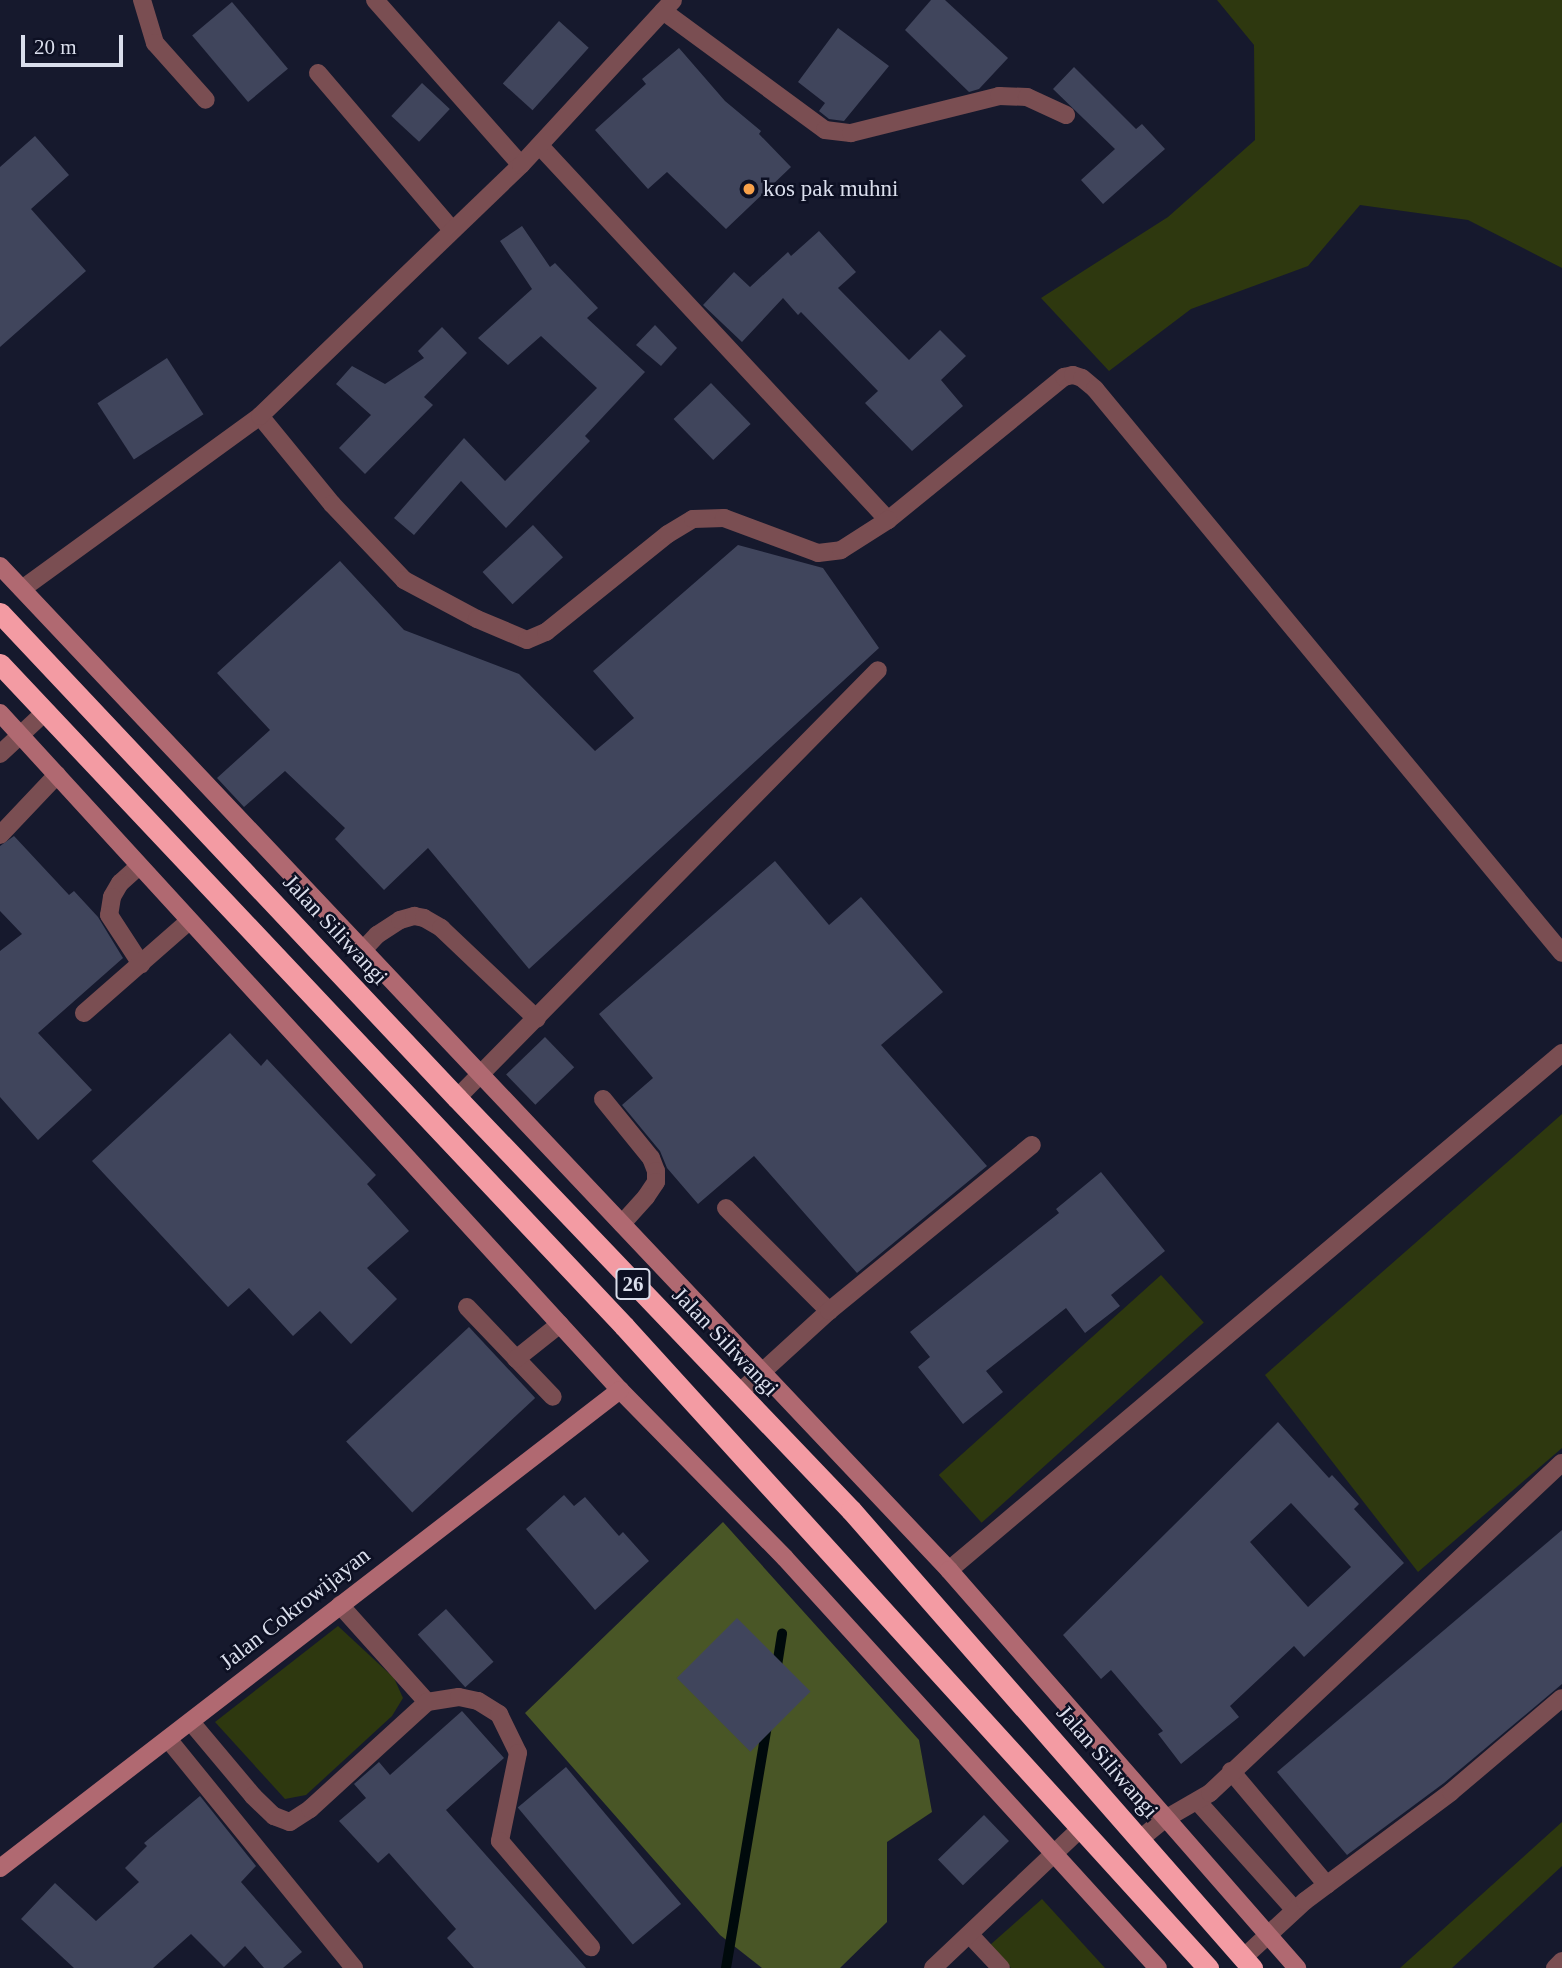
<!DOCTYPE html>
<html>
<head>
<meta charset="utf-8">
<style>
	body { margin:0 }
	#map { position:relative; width:1562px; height:1968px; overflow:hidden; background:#16192d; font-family:Georgia,serif }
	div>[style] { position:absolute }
	.green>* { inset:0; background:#2e380f; transform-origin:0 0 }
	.forest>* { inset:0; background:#495626 }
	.stream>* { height:10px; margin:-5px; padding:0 5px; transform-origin:5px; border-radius:5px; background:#000a0c }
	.building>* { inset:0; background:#40455c; transform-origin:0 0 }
	.lane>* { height:18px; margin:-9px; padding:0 9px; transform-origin:9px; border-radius:9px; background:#7a4e52 }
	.street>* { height:18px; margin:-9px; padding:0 9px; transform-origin:9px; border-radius:9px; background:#7a4e52 }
	.secondary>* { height:18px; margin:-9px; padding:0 9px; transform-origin:9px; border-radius:9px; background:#b06971 }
	.highway>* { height:21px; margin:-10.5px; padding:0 10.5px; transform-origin:10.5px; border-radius:10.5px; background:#f39ba3 }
	.dots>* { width:19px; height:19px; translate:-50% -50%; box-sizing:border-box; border:4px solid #0d1023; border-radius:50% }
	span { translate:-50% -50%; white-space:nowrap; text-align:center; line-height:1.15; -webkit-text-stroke:5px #0d1023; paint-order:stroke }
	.shield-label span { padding:2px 5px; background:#0d1023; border:2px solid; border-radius:5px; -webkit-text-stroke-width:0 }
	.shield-label { font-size:21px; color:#dadeec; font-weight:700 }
	.poi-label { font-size:23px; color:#dadeec }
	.left { translate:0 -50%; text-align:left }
	.street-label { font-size:23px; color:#dadeec }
	.scale { position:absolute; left:21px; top:35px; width:102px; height:32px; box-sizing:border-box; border:4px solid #dadeec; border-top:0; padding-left:9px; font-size:21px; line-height:24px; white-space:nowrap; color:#dadeec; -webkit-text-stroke:5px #0d1023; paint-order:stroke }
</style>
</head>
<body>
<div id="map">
	<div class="green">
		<div style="clip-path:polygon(1217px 0,1562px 0,1562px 268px,1468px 220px,1360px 205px,1308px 266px,1191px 309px,1109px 371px,1041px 298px,1168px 217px,1255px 140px,1254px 45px)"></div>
		<div style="clip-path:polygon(1562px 1114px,1562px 1448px,1418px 1572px,1265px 1375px)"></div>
		<div style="left:1161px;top:1275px;width:64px;height:299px;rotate:48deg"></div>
		<div style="clip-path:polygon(338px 1626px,394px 1678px,403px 1698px,392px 1716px,306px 1795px,285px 1799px,215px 1722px)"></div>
		<div style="clip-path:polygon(1562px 1822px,1562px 1866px,1452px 1968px,1400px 1968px)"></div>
		<div style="clip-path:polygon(1042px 1899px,1105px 1968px,1011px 1968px,990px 1945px)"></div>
	</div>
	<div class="forest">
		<div style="clip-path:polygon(723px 1522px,919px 1740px,932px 1812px,887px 1842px,887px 1922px,840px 1968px,762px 1968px,720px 1935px,525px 1713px)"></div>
	</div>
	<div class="stream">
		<div style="left:776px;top:1672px;width:39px;rotate:-81deg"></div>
		<div style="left:726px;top:1968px;width:245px;rotate:-80.4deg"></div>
	</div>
	<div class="building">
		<div style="clip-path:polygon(931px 0,945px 0,1008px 58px,979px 89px,969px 92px,905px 30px)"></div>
		<div style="left:232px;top:2px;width:87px;height:52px;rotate:50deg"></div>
		<div style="left:559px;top:21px;width:40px;height:84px;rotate:42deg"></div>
		<div style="clip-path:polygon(838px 28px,889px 66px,844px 121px,829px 119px,819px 111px,825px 103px,798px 82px)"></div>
		<div style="clip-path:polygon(679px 48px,725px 101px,761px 131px,759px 134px,791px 167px,726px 229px,667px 172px,648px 189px,595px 130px,646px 84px,642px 79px)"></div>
		<div style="clip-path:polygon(1074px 67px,1136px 129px,1142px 124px,1165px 149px,1103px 204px,1081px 180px,1115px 149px,1053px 89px)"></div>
		<div style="left:422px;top:83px;width:38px;height:45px;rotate:43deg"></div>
		<div style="clip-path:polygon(35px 136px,69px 175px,31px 209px,86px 271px,0 347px,0 167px)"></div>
		<div style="clip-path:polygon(522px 226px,550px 267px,555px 263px,598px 308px,587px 318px,645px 372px,585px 436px,590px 441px,506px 528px,461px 481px,414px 535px,394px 518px,464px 438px,505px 481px,597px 388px,541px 336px,508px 365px,478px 338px,532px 289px,500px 241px)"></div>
		<div style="clip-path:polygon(819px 231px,856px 272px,838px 288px,909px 360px,940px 330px,966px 356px,941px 380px,963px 406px,912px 451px,865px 403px,878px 391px,801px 312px,798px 315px,783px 298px,742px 342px,703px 305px,734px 272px,750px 287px,788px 252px,791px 256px)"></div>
		<div style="clip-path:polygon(655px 325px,677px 348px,661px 366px,636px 345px)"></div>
		<div style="clip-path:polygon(442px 327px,467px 353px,424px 397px,433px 405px,365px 474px,339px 448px,371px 415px,336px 384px,352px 366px,385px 384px,424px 358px,418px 351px)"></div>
		<div style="left:167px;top:358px;width:67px;height:83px;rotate:57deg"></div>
		<div style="left:711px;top:383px;width:57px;height:52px;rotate:46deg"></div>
		<div style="left:533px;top:525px;width:44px;height:69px;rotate:47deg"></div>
		<div style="clip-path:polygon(738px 545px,823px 568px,879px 648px,529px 969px,428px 848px,384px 890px,335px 839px,345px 828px,285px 771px,244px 807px,217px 778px,270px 730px,217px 673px,340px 561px,404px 630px,519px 674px,595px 751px,634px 718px,593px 671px)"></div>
		<div style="clip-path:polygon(14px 836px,69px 895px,74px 891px,98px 917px,123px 958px,38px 1033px,92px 1090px,38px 1140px,0 1097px,0 951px,22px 934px,0 911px,0 846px)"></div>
		<div style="clip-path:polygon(775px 861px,829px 925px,861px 897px,943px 992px,881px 1045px,987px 1166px,857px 1273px,754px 1156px,698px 1204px,667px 1168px,660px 1151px,622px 1105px,653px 1078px,599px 1014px)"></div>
		<div style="clip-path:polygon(230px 1033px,261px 1066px,267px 1059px,376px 1175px,367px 1184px,409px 1231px,367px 1268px,397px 1299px,351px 1344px,320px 1311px,293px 1336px,249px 1288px,228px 1307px,92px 1161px)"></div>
		<div style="left:545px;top:1037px;width:42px;height:54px;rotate:46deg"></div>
		<div style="clip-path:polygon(1101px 1172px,1165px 1251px,1111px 1295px,1120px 1306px,1085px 1333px,1066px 1308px,986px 1371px,1003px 1392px,963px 1424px,918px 1367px,930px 1357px,910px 1332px,1059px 1213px,1056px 1209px)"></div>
		<div style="left:469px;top:1327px;width:97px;height:168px;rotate:47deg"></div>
		<div style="clip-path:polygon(evenodd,1278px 1422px,1329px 1478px,1332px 1475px,1359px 1504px,1354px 1509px,1404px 1563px,1304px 1657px,1294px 1646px,1230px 1706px,1239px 1717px,1181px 1764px,1158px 1734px,1163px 1731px,1111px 1670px,1101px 1679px,1063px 1635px,1278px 1422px,1291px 1503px,1351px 1567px,1308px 1607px,1250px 1542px,1291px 1503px)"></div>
		<div style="clip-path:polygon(564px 1495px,574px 1506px,585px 1497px,619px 1536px,623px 1532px,649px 1561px,595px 1610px,526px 1529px)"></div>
		<div style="clip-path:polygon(1562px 1530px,1562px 1684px,1444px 1783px,1347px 1855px,1277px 1772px)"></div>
		<div style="left:446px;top:1609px;width:71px;height:38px;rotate:48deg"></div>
		<div style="left:737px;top:1618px;width:104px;height:85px;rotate:45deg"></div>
		<div style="clip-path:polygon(462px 1711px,504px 1758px,446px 1810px,586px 1968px,474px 1968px,447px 1938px,456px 1929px,389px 1853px,378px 1863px,339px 1821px,366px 1798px,354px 1784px,379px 1762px,390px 1775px)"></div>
		<div style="left:566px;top:1767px;width:179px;height:63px;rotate:50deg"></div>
		<div style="clip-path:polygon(200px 1796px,256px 1866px,241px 1882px,302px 1952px,283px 1968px,264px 1968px,245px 1946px,224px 1967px,191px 1934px,153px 1968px,74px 1968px,21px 1919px,55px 1883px,96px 1921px,139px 1882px,125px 1868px,147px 1846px,144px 1843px)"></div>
		<div style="left:984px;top:1815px;width:36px;height:64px;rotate:46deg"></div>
	</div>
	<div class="lane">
		<div style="left:142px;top:0;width:45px;rotate:73.2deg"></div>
		<div style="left:155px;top:43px;width:76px;rotate:48.2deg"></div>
		<div style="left:375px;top:0;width:220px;rotate:48.5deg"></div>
		<div style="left:663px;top:11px;width:201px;rotate:36.3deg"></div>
		<div style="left:825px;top:130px;width:26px;rotate:7deg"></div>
		<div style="left:851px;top:133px;width:153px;rotate:-14deg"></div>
		<div style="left:999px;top:96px;width:28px;rotate:2deg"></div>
		<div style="left:1027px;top:97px;width:43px;rotate:24.8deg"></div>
		<div style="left:540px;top:146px;width:511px;rotate:47.06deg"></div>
		<div style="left:888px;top:520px;width:227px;rotate:-39.1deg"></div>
		<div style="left:1064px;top:377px;width:9px;rotate:-13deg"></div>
		<div style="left:1073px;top:375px;width:9px;rotate:18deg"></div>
		<div style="left:1082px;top:378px;width:17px;rotate:40deg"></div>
		<div style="left:1095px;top:389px;width:732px;rotate:50.37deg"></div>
		<div style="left:0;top:754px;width:62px;rotate:-43deg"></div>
		<div style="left:0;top:835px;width:83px;rotate:-46.5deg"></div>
		<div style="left:139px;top:866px;width:25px;rotate:138deg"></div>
		<div style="left:120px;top:883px;width:16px;rotate:120deg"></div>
		<div style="left:112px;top:897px;width:18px;rotate:99deg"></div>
		<div style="left:109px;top:915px;width:59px;rotate:56.9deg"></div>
		<div style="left:363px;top:950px;width:21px;rotate:-47deg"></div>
		<div style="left:377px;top:935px;width:27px;rotate:-33deg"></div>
		<div style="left:400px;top:920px;width:15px;rotate:-16deg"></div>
		<div style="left:414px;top:916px;width:10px;rotate:11deg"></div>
		<div style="left:424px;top:918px;width:20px;rotate:30deg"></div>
		<div style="left:441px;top:928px;width:132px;rotate:43.5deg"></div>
		<div style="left:84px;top:1013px;width:140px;rotate:-41.2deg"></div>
		<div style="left:457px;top:1098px;width:600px;rotate:-45.47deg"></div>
		<div style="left:603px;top:1099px;width:76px;rotate:50.9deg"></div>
		<div style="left:651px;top:1158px;width:14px;rotate:69deg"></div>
		<div style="left:656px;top:1171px;width:11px;rotate:90deg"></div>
		<div style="left:656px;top:1182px;width:18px;rotate:124deg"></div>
		<div style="left:646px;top:1197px;width:36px;rotate:132deg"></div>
		<div style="left:726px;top:1208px;width:146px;rotate:45deg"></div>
		<div style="left:467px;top:1307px;width:124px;rotate:46.3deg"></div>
		<div style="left:516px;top:1359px;width:56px;rotate:-38.5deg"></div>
		<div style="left:738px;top:1394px;width:123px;rotate:-42.4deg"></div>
		<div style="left:829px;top:1311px;width:262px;rotate:-39.3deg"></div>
		<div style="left:340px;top:1605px;width:130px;rotate:48.1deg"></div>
		<div style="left:191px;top:1722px;width:97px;rotate:50deg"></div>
		<div style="left:253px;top:1796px;width:29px;rotate:44deg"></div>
		<div style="left:274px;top:1816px;width:17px;rotate:21deg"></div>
		<div style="left:290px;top:1822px;width:24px;rotate:-33deg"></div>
		<div style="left:310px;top:1809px;width:159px;rotate:-42.4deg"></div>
		<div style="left:427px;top:1702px;width:32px;rotate:-9deg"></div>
		<div style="left:459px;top:1697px;width:19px;rotate:12deg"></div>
		<div style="left:478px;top:1701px;width:25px;rotate:32deg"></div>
		<div style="left:499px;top:1714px;width:43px;rotate:64deg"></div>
		<div style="left:518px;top:1753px;width:90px;rotate:101.6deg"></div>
		<div style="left:500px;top:1841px;width:140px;rotate:49.4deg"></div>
		<div style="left:168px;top:1739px;width:295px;rotate:50.9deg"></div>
		<div style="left:1231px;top:1771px;width:149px;rotate:49.9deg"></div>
		<div style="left:1198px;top:1802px;width:145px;rotate:48.1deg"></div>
		<div style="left:1140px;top:1839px;width:32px;rotate:-39deg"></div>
		<div style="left:1165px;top:1819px;width:52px;rotate:-30deg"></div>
		<div style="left:1210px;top:1793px;width:482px;rotate:-43.2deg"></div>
		<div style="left:970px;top:1935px;width:45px;rotate:46.8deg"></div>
		<div style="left:1243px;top:1958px;width:84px;rotate:-42.6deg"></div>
		<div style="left:1305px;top:1901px;width:182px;rotate:-36.7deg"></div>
		<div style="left:1451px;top:1792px;width:145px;rotate:-40.3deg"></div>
		<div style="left:933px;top:1968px;width:202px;rotate:-43.4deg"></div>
		<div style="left:1555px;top:1968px;width:10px;rotate:-45deg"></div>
	</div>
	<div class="street">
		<div style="left:318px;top:73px;width:206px;rotate:49.5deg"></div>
		<div style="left:260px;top:416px;width:114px;rotate:50.7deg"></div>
		<div style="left:332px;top:504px;width:105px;rotate:46.5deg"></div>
		<div style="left:404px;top:580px;width:83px;rotate:28.1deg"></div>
		<div style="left:477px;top:619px;width:54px;rotate:22.8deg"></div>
		<div style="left:527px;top:640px;width:21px;rotate:-23deg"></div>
		<div style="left:546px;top:632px;width:156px;rotate:-38.8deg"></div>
		<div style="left:668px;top:534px;width:29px;rotate:-31deg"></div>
		<div style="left:693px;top:519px;width:31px;rotate:-2deg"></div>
		<div style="left:724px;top:518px;width:100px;rotate:20.4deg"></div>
		<div style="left:818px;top:553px;width:23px;rotate:-7deg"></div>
		<div style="left:841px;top:550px;width:56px;rotate:-32.6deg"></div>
		<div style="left:22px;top:589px;width:294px;rotate:-36deg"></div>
		<div style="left:260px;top:416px;width:362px;rotate:-43.9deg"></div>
		<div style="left:521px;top:165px;width:224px;rotate:-47.3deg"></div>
		<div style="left:949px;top:1570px;width:802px;rotate:-40.14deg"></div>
	</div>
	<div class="secondary">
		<div style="left:0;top:566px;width:1382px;rotate:46.61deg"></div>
		<div style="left:949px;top:1570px;width:529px;rotate:48.83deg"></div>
		<div style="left:0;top:713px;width:918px;rotate:47.52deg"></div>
		<div style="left:620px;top:1390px;width:235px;rotate:45.5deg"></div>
		<div style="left:785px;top:1558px;width:554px;rotate:47.71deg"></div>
		<div style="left:0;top:1868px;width:783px;rotate:-37.63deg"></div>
	</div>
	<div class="highway">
		<div style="left:0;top:613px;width:666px;rotate:46.7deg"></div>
		<div style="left:457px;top:1098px;width:570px;rotate:46.28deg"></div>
		<div style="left:851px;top:1510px;width:609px;rotate:48.8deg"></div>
		<div style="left:0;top:664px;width:910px;rotate:46.69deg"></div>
		<div style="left:624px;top:1326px;width:868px;rotate:47.71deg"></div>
	</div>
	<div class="dots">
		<div style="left:749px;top:189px;background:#f8a14a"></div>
	</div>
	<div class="shield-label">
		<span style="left:633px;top:1284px">26</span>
	</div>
	<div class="poi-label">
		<span class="left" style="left:763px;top:189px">kos pak muhni</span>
	</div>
	<div class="street-label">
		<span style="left:335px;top:930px;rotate:47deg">Jalan Siliwangi</span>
		<span style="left:725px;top:1342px;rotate:46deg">Jalan Siliwangi</span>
		<span style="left:295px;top:1609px;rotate:-38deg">Jalan Cokrowijayan</span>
		<span style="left:1107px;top:1762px;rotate:49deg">Jalan Siliwangi</span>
	</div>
	<div class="scale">20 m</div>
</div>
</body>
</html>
